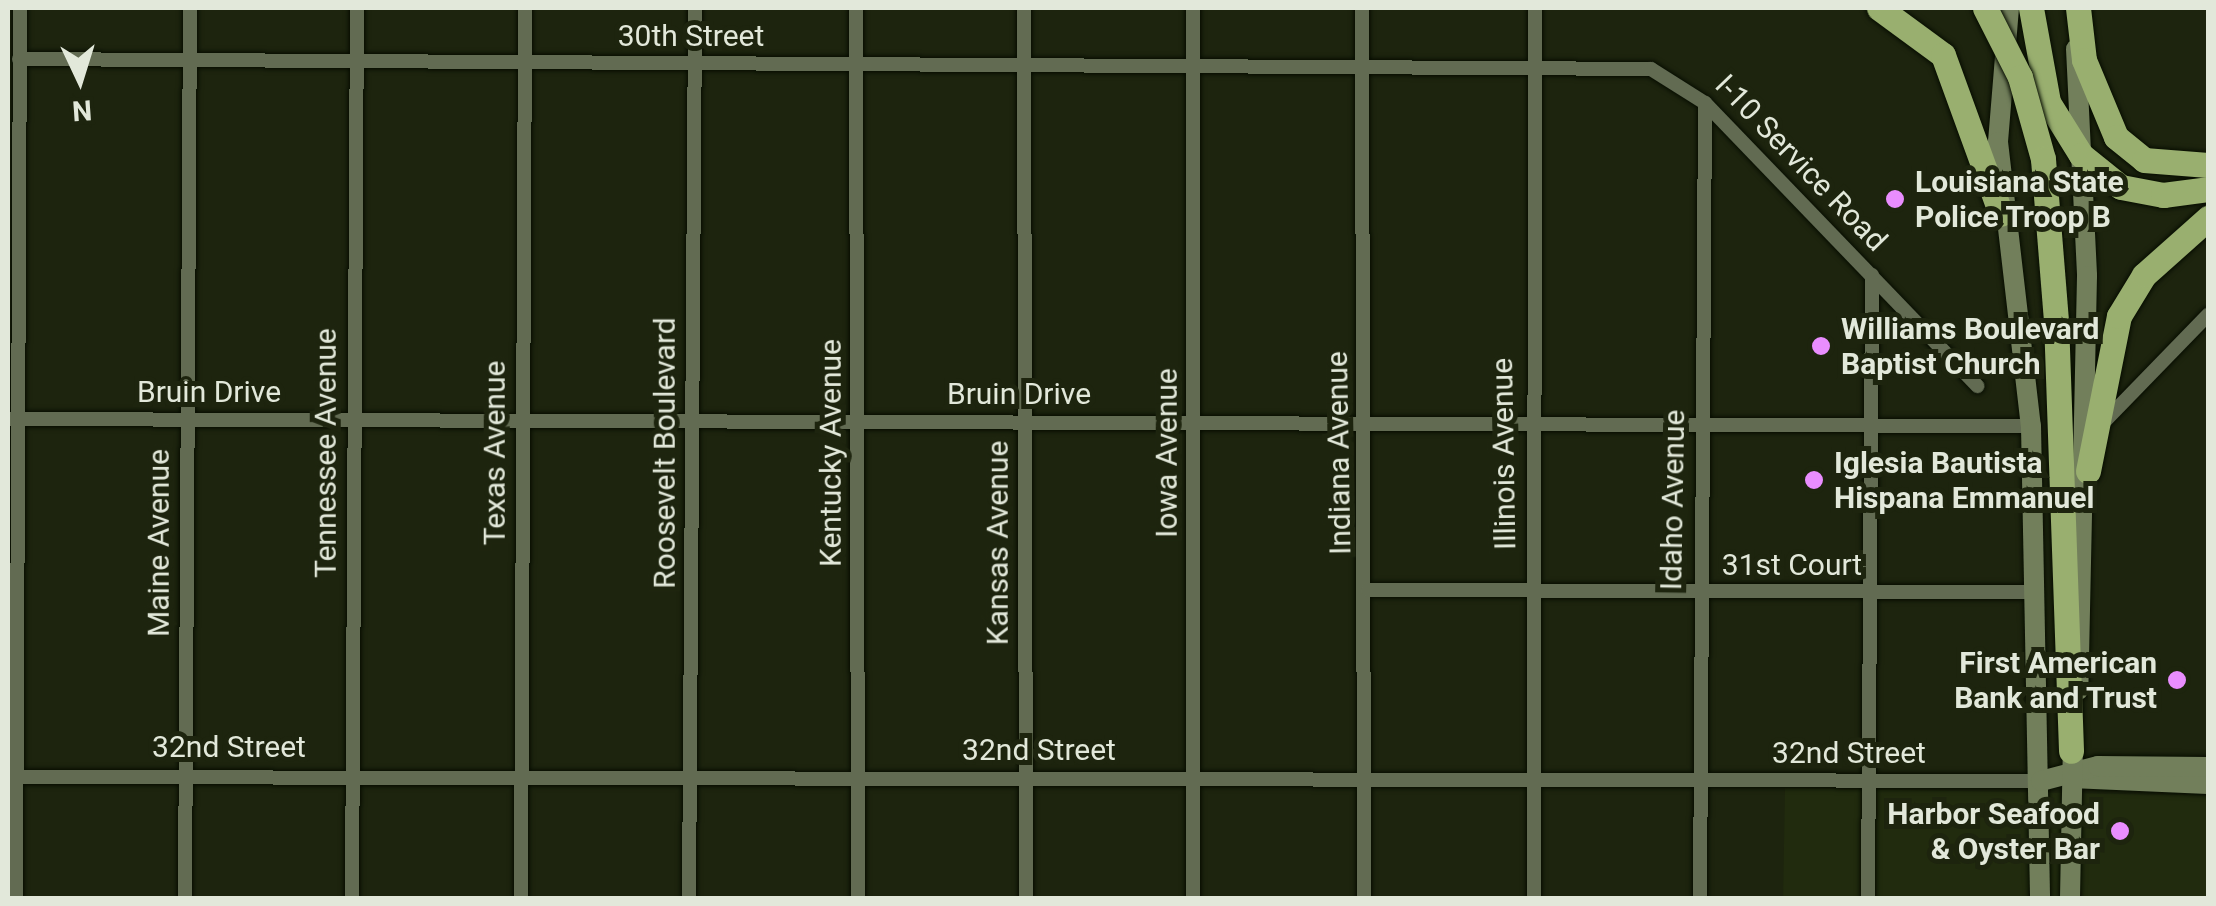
<!DOCTYPE html>
<html>
<head>
<meta charset="utf-8">
<style>
	body { margin:0 }
	#map { position:relative; width:2216px; height:906px; overflow:hidden; background:#1d240e; font-family:Roboto,sans-serif }
	div>[style] { position:absolute }
	.built>* { inset:0; background:#212b0e; transform-origin:0 0 }
	.roads { filter:drop-shadow(0 0 2px #070d00) drop-shadow(0 0 2px #070d00) }
	.street>* { height:14px; margin:-7px; padding:0 7px; transform-origin:7px; border-radius:7px; background:#626b52 }
	.secondary>* { height:20px; margin:-10px; padding:0 10px; transform-origin:10px; border-radius:10px; background:#727f5b }
	.highway>* { height:25px; margin:-12.5px; padding:0 12.5px; transform-origin:12.5px; border-radius:12.5px; background:#99af6f }
	.bridges { filter:drop-shadow(0 0 2px #070d00) drop-shadow(0 0 2px #070d00) }
	.highway-bridge>* { height:25px; margin:-12.5px; padding:0 12.5px; transform-origin:12.5px; border-radius:12.5px; background:#99af6f }
	.dots>* { width:28px; height:28px; translate:-50% -50%; box-sizing:border-box; border:5px solid #1d240e; border-radius:50% }
	span { translate:-50% -50%; white-space:nowrap; text-align:center; line-height:1.15; -webkit-text-stroke:10px #1d240e; paint-order:stroke }
	.street-label { font-size:30px; color:#e2e8da }
	.poi-label { font-size:30px; color:#e2e8da; font-weight:700 }
	.left { translate:0 -50%; text-align:left }
	.right { translate:-100% -50%; text-align:right }
	.frame { position:absolute; inset:0; border:10px solid #e2e8da; pointer-events:none }
	.north { position:absolute; left:30px; top:30px; width:100px; height:100px; -webkit-text-stroke:8px #1d240e; paint-order:stroke; rotate:176deg; font-size:28px; font-weight:700; line-height:40px; text-align:center; color:#e2e8da }
	.north::after { content:''; display:block; margin:auto; width:35px; height:45px; background:#e2e8da; clip-path:polygon(50% 0,100% 100%,50% 72%,0 100%) }
</style>
</head>
<body>
<div id="map">
	<div class="built">
		<div style="left:1785px;top:788px;width:423px;height:110px;rotate:1deg"></div>
	</div>
	<div class="roads">
		<div class="street">
			<div style="left:856px;top:8px;width:890px;rotate:89.87deg"></div>
			<div style="left:1024px;top:8px;width:890px;rotate:89.87deg"></div>
			<div style="left:1193px;top:8px;width:890px;rotate:90deg"></div>
			<div style="left:1362px;top:8px;width:890px;rotate:89.87deg"></div>
			<div style="left:19px;top:59px;width:1632px;rotate:0.35deg"></div>
			<div style="left:1651px;top:69px;width:64px;rotate:32.2deg"></div>
			<div style="left:1705px;top:103px;width:393px;rotate:46.1deg"></div>
			<div style="left:8px;top:419px;width:2023px;rotate:0.2deg"></div>
			<div style="left:2098px;top:428px;width:158px;rotate:-45.8deg"></div>
			<div style="left:1368px;top:590px;width:668px;rotate:0.17deg"></div>
			<div style="left:8px;top:777px;width:2033px;rotate:0.11deg"></div>
			<div style="left:16px;top:898px;width:890px;rotate:-89.74deg"></div>
			<div style="left:185px;top:898px;width:890px;rotate:-89.68deg"></div>
			<div style="left:352px;top:898px;width:890px;rotate:-89.68deg"></div>
			<div style="left:521px;top:898px;width:890px;rotate:-89.74deg"></div>
			<div style="left:689px;top:898px;width:890px;rotate:-89.61deg"></div>
			<div style="left:1534px;top:898px;width:890px;rotate:-89.94deg"></div>
			<div style="left:1700px;top:898px;width:795px;rotate:-89.64deg"></div>
			<div style="left:1868px;top:898px;width:623px;rotate:-89.63deg"></div>
		</div>
		<div class="secondary">
			<div style="left:2009px;top:8px;width:134px;rotate:94.7deg"></div>
			<div style="left:1998px;top:142px;width:286px;rotate:83.4deg"></div>
			<div style="left:2031px;top:426px;width:472px;rotate:88.9deg"></div>
			<div style="left:2076px;top:49px;width:227px;rotate:87.2deg"></div>
			<div style="left:2087px;top:276px;width:414px;rotate:91.2deg"></div>
			<div style="left:2071px;top:778px;width:137px;rotate:2.5deg"></div>
			<div style="left:2041px;top:781px;width:59px;rotate:-14.7deg"></div>
			<div style="left:2098px;top:766px;width:110px;rotate:0.5deg"></div>
			<div style="left:2070px;top:898px;width:160px;rotate:-88.9deg"></div>
		</div>
		<div class="highway">
			<div style="left:1879px;top:8px;width:79px;rotate:36.3deg"></div>
			<div style="left:1943px;top:55px;width:169px;rotate:70deg"></div>
			<div style="left:2031px;top:8px;width:96px;rotate:79.7deg"></div>
			<div style="left:2048px;top:102px;width:62px;rotate:58.1deg"></div>
			<div style="left:2081px;top:155px;width:51px;rotate:38.7deg"></div>
			<div style="left:2121px;top:187px;width:43px;rotate:10.8deg"></div>
			<div style="left:2163px;top:195px;width:45px;rotate:-7.6deg"></div>
			<div style="left:2078px;top:8px;width:52px;rotate:83.4deg"></div>
			<div style="left:2084px;top:60px;width:83px;rotate:67.4deg"></div>
			<div style="left:2116px;top:137px;width:36px;rotate:39deg"></div>
			<div style="left:2144px;top:160px;width:64px;rotate:4.5deg"></div>
			<div style="left:2056px;top:320px;width:431px;rotate:88deg"></div>
			<div style="left:2088px;top:471px;width:158px;rotate:-78.7deg"></div>
			<div style="left:2119px;top:316px;width:48px;rotate:-58.6deg"></div>
			<div style="left:2144px;top:275px;width:86px;rotate:-41.7deg"></div>
		</div>
	</div>
	<div class="bridges">
		<div class="highway-bridge">
			<div style="left:1985px;top:8px;width:77px;rotate:63.1deg"></div>
			<div style="left:2020px;top:77px;width:85px;rotate:74.3deg"></div>
			<div style="left:2043px;top:159px;width:162px;rotate:85.4deg"></div>
		</div>
	</div>
	<div class="dots">
		<div style="left:1895px;top:199px;background:#e98dfe"></div>
		<div style="left:1821px;top:346px;background:#e98dfe"></div>
		<div style="left:1814px;top:480px;background:#e98dfe"></div>
		<div style="left:2177px;top:680px;background:#e98dfe"></div>
		<div style="left:2120px;top:831px;background:#e98dfe"></div>
	</div>
	<div class="street-label">
		<span style="left:691px;top:36px">30th Street</span>
		<span style="left:1801px;top:163px;rotate:46deg">I-10 Service Road</span>
		<span style="left:209px;top:392px">Bruin Drive</span>
		<span style="left:1019px;top:394px">Bruin Drive</span>
		<span style="left:326px;top:453px;rotate:-90deg">Tennessee Avenue</span>
		<span style="left:495px;top:453px;rotate:-90deg">Texas Avenue</span>
		<span style="left:665px;top:453px;rotate:-90deg">Roosevelt Boulevard</span>
		<span style="left:831px;top:453px;rotate:-90deg">Kentucky Avenue</span>
		<span style="left:1167px;top:453px;rotate:-90deg">Iowa Avenue</span>
		<span style="left:1339px;top:453px;rotate:-91deg">Indiana Avenue</span>
		<span style="left:1504px;top:454px;rotate:-91deg">Illinois Avenue</span>
		<span style="left:1673px;top:500px;rotate:-89deg">Idaho Avenue</span>
		<span style="left:159px;top:543px;rotate:-90deg">Maine Avenue</span>
		<span style="left:998px;top:543px;rotate:-90deg">Kansas Avenue</span>
		<span style="left:1792px;top:565px">31st Court</span>
		<span style="left:229px;top:747px">32nd Street</span>
		<span style="left:1039px;top:750px">32nd Street</span>
		<span style="left:1849px;top:753px">32nd Street</span>
	</div>
	<div class="poi-label">
		<span class="left" style="left:1915px;top:199px">Louisiana State<br>Police Troop B</span>
		<span class="left" style="left:1841px;top:346px">Williams Boulevard<br>Baptist Church</span>
		<span class="left" style="left:1834px;top:480px">Iglesia Bautista<br>Hispana Emmanuel</span>
		<span class="right" style="left:2157px;top:680px">First American<br>Bank and Trust</span>
		<span class="right" style="left:2100px;top:831px">Harbor Seafood<br>&amp; Oyster Bar</span>
	</div>
	<div class="frame"></div>
	<div class="north">N</div>
</div>
</body>
</html>
